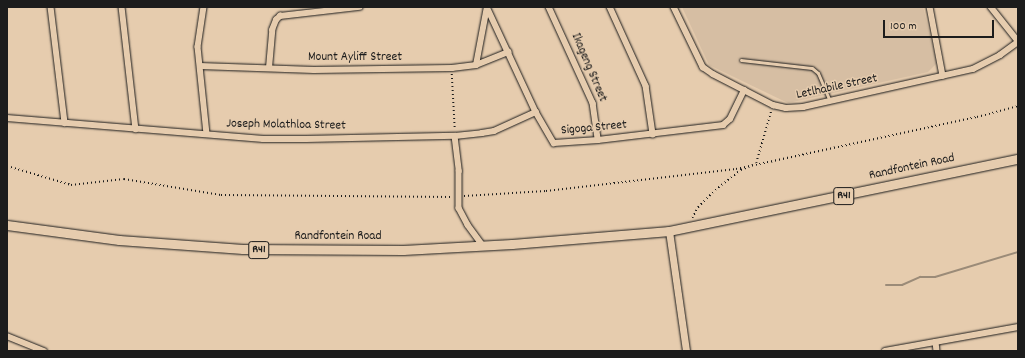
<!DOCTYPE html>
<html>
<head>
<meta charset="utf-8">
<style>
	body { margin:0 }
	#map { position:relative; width:1025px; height:358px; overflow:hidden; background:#e6ccae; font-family:Dekko,sans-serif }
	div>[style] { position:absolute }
	.built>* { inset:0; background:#d6bea3 }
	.stream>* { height:2px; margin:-1px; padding:0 1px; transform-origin:1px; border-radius:1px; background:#9b8b78 }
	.path>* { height:1.5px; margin-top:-0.75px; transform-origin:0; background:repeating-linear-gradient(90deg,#1c1c1c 0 1px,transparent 0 4px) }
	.roads { filter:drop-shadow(0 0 1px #1c1c1c) drop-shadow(0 0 1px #1c1c1c) }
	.service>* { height:3px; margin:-1.5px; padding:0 1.5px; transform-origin:1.5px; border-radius:1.5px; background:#e6ccae }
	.minor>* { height:5.5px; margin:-2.75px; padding:0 2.75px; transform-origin:2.75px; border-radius:2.75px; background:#e6ccae }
	.tertiary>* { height:7px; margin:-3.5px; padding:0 3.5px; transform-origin:3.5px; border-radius:3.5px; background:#e6ccae }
	.primary>* { height:9px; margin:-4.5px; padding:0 4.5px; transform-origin:4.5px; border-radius:4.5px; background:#e6ccae }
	span { translate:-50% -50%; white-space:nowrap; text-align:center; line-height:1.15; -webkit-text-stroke:3px #e6ccae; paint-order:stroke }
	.shield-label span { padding:1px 3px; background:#e6ccae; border:1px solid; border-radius:3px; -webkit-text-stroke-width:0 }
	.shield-label { font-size:12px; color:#1c1c1c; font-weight:700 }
	.street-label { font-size:13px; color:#1c1c1c }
	.frame { position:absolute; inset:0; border:8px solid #1c1c1c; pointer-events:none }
	.scale { position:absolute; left:883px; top:20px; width:111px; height:18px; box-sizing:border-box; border:2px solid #1c1c1c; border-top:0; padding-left:5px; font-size:12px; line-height:14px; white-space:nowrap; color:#1c1c1c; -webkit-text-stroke:3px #e6ccae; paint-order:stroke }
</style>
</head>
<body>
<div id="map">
	<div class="built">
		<div style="clip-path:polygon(682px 7px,923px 7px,937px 63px,928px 72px,788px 103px,709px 65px)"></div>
	</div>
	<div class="stream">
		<div style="left:886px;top:285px;width:16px"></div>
		<div style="left:902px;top:285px;width:20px;rotate:-24deg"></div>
		<div style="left:920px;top:277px;width:15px"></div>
		<div style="left:935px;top:277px;width:87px;rotate:-16.8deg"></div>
	</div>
	<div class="path">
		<div style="left:452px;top:74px;width:56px;rotate:86.9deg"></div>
		<div style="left:756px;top:163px;width:54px;rotate:-73.9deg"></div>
		<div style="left:7px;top:166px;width:67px;rotate:16.5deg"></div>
		<div style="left:71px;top:185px;width:53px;rotate:-6.5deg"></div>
		<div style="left:124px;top:179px;width:98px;rotate:9.4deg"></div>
		<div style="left:221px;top:195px;width:232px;rotate:0.5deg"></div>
		<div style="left:464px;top:196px;width:82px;rotate:-3.5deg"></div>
		<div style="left:546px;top:191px;width:191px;rotate:-6.6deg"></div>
		<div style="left:736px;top:169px;width:247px;rotate:-12.2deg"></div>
		<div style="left:977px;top:117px;width:42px;rotate:-15deg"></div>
		<div style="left:692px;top:218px;width:13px;rotate:-61deg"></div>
		<div style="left:698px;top:207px;width:24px;rotate:-45deg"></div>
		<div style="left:715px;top:190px;width:33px;rotate:-38deg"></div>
		<div style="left:741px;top:170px;width:13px;rotate:-23deg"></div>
	</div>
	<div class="roads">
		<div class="service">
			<div style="left:741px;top:60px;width:71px;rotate:6.4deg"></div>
			<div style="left:812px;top:68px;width:8px;rotate:40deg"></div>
			<div style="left:818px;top:73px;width:30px;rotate:67deg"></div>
		</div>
		<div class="minor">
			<div style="left:51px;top:7px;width:117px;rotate:83.1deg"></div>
			<div style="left:122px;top:7px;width:123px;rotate:83.5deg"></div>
			<div style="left:204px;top:7px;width:40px;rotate:98.5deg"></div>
			<div style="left:198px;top:47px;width:87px;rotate:84.1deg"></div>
			<div style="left:487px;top:7px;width:116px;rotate:65deg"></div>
			<div style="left:536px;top:112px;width:36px;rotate:60deg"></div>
			<div style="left:554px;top:143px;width:44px;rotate:-3.9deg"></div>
			<div style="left:598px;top:140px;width:126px;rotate:-6.8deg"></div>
			<div style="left:723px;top:125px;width:9px;rotate:-41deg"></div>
			<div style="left:730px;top:119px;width:32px;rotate:-64deg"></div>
			<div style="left:549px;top:7px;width:106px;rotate:65.4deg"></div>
			<div style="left:593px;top:103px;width:37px;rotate:82deg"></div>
			<div style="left:610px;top:7px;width:87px;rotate:65.5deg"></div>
			<div style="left:646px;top:86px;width:49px;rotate:81.7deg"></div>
			<div style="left:674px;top:7px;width:67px;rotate:64.2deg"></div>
			<div style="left:703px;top:67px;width:12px;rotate:35deg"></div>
			<div style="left:713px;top:74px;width:68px;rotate:27.3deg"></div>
			<div style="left:773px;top:105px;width:13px;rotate:13deg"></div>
			<div style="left:786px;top:108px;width:17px;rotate:-3deg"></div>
			<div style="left:803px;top:107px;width:174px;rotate:-12.6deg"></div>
			<div style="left:973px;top:69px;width:30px;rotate:-27deg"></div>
			<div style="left:1000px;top:55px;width:22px;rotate:-36deg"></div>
			<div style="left:930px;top:7px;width:70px;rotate:79.3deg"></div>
			<div style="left:991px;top:7px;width:43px;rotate:51.5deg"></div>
			<div style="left:476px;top:65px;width:59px;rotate:-79.3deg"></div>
			<div style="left:200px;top:66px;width:114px;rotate:2deg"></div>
			<div style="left:314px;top:70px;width:138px;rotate:-0.8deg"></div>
			<div style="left:452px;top:68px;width:24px;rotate:-7deg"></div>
			<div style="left:476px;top:65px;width:35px;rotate:-22deg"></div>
			<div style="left:269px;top:68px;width:38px;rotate:-85deg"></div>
			<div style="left:272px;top:30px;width:11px;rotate:-68deg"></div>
			<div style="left:276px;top:20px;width:6px;rotate:-45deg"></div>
			<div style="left:280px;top:16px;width:80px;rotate:-6.5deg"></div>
			<div style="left:7px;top:118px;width:257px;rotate:4.7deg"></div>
			<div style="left:263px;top:139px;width:43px"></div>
			<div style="left:306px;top:139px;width:149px;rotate:-1.2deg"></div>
			<div style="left:455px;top:136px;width:27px;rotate:-6deg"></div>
			<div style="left:482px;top:133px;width:12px;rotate:-9deg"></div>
			<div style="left:494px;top:131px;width:46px;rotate:-24.3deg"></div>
			<div style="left:455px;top:136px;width:35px;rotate:83deg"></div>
			<div style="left:459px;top:171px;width:37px;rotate:90deg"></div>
			<div style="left:459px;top:208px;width:19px;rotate:62deg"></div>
			<div style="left:468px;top:225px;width:26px;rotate:54deg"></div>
			<div style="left:7px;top:336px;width:40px;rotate:22deg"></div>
			<div style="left:936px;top:342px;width:9px;rotate:84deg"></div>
			<div style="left:885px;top:351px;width:135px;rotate:-10.2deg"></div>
		</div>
		<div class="tertiary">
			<div style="left:669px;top:231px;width:121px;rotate:81.9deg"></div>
		</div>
		<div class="primary">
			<div style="left:7px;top:225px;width:113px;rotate:7.6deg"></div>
			<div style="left:119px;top:240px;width:124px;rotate:4.2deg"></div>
			<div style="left:243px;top:249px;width:160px;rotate:0.4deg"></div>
			<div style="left:403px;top:250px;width:109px;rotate:-3.2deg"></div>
			<div style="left:512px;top:244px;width:158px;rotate:-4.7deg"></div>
			<div style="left:669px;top:231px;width:356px;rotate:-11.7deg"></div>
		</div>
	</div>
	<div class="shield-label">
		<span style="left:844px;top:196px">R41</span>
		<span style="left:259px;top:250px">R41</span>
	</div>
	<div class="street-label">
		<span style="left:355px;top:58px">Mount Ayliff Street</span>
		<span style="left:588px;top:68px;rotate:67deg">Ikageng Street</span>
		<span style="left:837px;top:88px;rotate:-12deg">Letlhabile Street</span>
		<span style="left:286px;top:126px;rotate:1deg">Joseph Molathloa Street</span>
		<span style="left:594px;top:129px;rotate:-5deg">Sigoga Street</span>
		<span style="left:912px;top:168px;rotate:-12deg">Randfontein Road</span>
		<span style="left:338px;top:237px">Randfontein Road</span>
	</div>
	<div class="frame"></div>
	<div class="scale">100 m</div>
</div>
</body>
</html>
